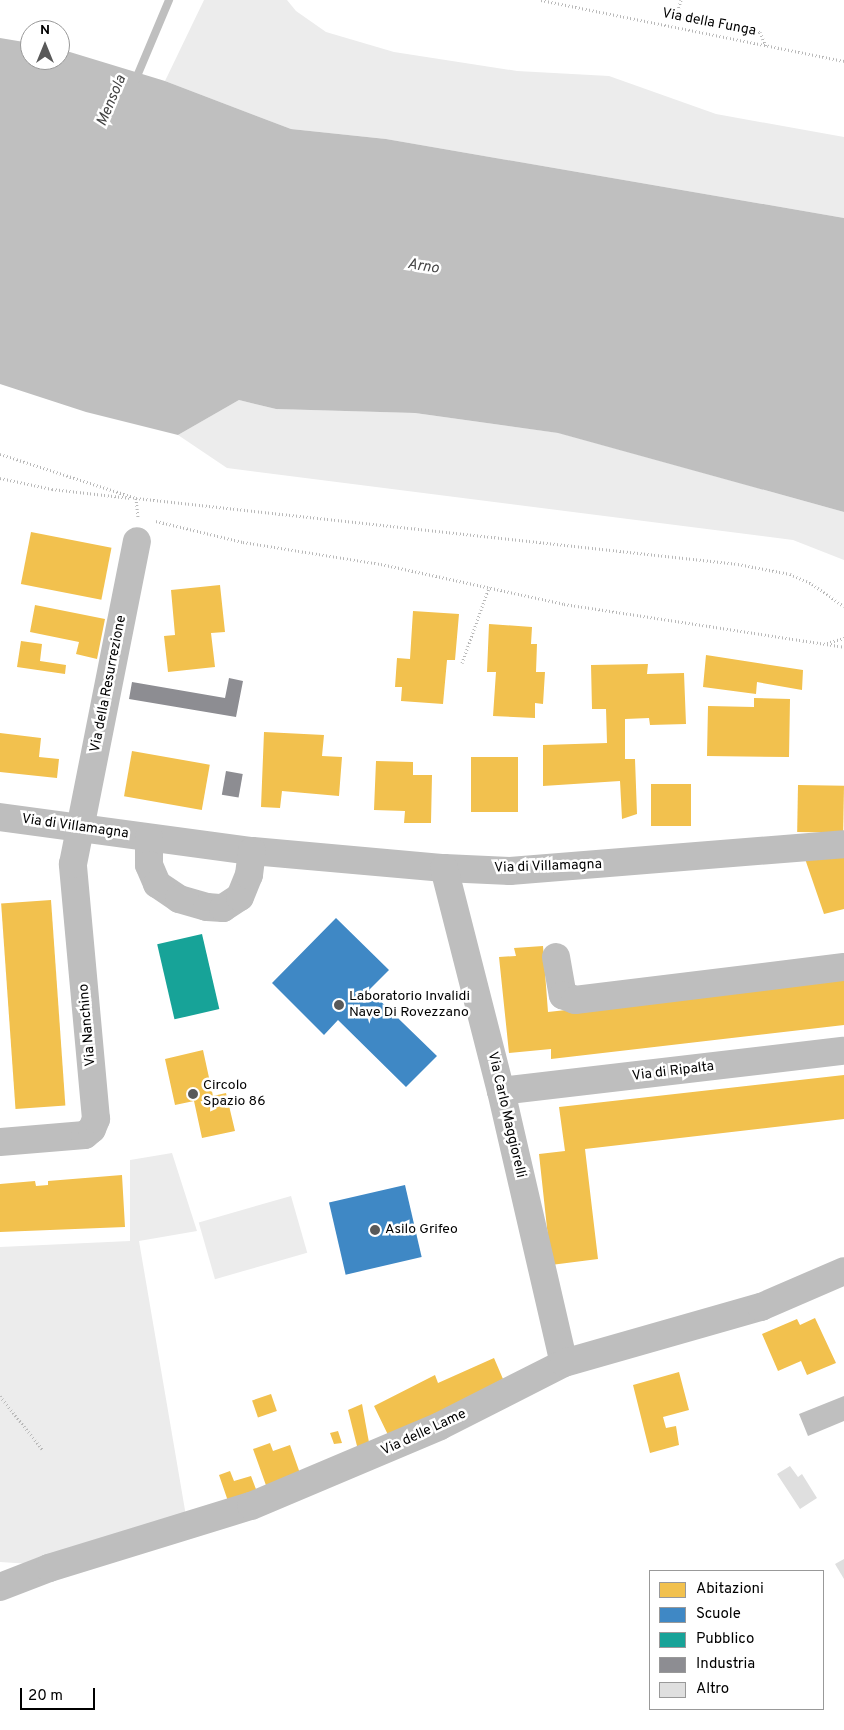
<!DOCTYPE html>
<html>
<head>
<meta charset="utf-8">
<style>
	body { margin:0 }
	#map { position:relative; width:844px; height:1730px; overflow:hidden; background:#fff; font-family:Overpass,sans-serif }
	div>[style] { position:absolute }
	.green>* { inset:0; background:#ececec; transform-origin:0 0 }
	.water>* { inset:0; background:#bfbfbf }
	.homes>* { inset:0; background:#f2c14e; transform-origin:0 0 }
	.schools>* { inset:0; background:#3f88c5; transform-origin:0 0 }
	.public>* { inset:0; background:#17a398; transform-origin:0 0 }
	.industry>* { inset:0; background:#8d8d92; transform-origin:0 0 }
	.stream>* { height:8px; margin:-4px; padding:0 4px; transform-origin:4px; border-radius:4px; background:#bfbfbf }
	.building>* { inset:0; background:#dfdfdf }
	.path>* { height:3px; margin-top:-1.5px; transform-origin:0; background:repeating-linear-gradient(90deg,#b9b9b9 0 1px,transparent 0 3.5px) }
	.minor>* { height:28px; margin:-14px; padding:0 14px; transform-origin:14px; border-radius:14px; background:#bebebe }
	.dots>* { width:14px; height:14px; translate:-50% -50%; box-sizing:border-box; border:2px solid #fff; border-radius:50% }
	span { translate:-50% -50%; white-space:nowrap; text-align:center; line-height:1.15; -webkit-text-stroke:5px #fff; paint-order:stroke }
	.street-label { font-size:14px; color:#000 }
	.poi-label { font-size:14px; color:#000 }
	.left { translate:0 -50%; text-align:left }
	.water-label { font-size:15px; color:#444; font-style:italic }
	.legend { position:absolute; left:649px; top:1570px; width:175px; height:140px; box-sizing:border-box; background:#fff; border:1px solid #999; margin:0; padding:6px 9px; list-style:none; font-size:15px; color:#000 }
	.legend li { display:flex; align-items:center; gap:10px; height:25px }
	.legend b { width:25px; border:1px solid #999 }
	.north { position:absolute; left:20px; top:20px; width:50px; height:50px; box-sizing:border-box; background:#fff; border:1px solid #999; border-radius:50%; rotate:0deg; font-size:14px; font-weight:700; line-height:20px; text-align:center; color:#000 }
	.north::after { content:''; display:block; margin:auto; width:18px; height:22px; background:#595959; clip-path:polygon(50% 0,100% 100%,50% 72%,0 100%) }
	.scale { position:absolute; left:20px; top:1688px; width:75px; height:22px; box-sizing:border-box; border:2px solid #000; border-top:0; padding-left:6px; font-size:15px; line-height:18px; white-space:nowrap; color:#000; -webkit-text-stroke:4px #fff; paint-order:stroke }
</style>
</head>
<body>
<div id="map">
	<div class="green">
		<div style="clip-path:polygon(204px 0,287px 0,296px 11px,326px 32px,394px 52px,517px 71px,609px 76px,716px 114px,844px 137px,844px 218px,386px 139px,291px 129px,165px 81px)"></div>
		<div style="clip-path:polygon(239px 400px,276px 409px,415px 413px,559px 433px,844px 512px,844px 560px,793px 540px,227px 468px,178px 435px)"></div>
		<div style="clip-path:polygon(172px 1153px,197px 1231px,139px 1241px,186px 1516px,31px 1564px,0 1562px,0 1247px,130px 1241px,130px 1160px)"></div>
		<div style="left:291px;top:1196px;width:59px;height:96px;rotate:74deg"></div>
	</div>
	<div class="water">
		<div style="clip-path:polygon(0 38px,30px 43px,30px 60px,60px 60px,60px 49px,165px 81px,291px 129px,386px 139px,844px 218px,844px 512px,558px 433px,415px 413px,276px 409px,239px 400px,178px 435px,86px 412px,0 384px)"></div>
		<div style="clip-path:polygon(844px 1396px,844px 1421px,808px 1436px,799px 1414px)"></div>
	</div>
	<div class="homes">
		<div style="left:31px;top:532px;width:82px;height:53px;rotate:11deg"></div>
		<div style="clip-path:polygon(220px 585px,225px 632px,211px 633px,215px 667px,168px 672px,164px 636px,175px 635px,171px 590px)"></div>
		<div style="clip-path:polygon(35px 605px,105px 619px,97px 659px,76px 654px,79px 642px,30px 632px)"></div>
		<div style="clip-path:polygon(413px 611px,459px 614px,455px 660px,447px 660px,443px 704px,401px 701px,402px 687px,395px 687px,397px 658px,410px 659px)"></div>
		<div style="clip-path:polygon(489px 624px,532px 627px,531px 644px,537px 644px,536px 672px,545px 672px,543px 704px,535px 703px,535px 718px,493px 716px,496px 672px,487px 672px)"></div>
		<div style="clip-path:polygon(21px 641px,42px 644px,40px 661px,66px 665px,65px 674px,17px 667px)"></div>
		<div style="clip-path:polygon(706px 655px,803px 670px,802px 690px,757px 682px,756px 694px,703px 687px)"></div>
		<div style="clip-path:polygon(648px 664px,647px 674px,684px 673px,686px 724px,650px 725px,649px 718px,625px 719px,625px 759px,635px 759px,637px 814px,622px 819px,620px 781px,543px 786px,543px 745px,607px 743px,606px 709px,592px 709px,591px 665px)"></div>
		<div style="clip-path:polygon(754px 698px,790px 699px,789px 757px,707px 756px,708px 706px,754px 707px)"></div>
		<div style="clip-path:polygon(264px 732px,324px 735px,322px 756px,342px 757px,339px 796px,282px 791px,280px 808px,261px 807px)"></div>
		<div style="clip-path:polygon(0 733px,41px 738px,39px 757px,59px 759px,57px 778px,0 772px)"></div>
		<div style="left:132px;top:751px;width:79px;height:46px;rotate:10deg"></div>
		<div style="left:471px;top:757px;width:47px;height:55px"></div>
		<div style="clip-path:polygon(376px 761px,413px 762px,413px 775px,432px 775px,431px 823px,404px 823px,405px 811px,374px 810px)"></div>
		<div style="left:651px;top:784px;width:40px;height:42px"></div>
		<div style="left:798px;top:785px;width:46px;height:47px;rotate:1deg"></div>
		<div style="clip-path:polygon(844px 851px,844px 909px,824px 914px,803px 853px)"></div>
		<div style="left:51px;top:900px;width:206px;height:50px;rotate:86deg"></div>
		<div style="clip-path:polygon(543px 946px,548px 1012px,844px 979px,844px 1025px,551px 1059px,551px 1049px,509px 1053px,499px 957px,516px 956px,514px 948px)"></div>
		<div style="clip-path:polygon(203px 1050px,213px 1096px,226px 1093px,235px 1131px,202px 1138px,194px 1101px,175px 1105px,165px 1059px)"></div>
		<div style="clip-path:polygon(844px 1075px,844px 1119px,585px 1149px,598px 1259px,551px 1265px,539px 1154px,565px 1151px,559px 1107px)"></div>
		<div style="clip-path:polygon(122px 1175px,125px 1227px,0 1232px,0 1184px,35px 1181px,36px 1186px,48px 1185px,48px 1181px)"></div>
		<div style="clip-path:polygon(815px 1318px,836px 1363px,807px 1375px,801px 1361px,778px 1371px,762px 1334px,797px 1319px,800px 1325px)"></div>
		<div style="clip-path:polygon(494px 1358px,503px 1379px,390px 1439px,374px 1406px,435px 1375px,438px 1383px)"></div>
		<div style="clip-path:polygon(679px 1372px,689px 1410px,663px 1417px,666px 1428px,676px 1426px,679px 1445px,650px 1453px,633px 1385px)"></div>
		<div style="left:271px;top:1394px;width:18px;height:20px;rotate:71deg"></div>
		<div style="clip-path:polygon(362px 1404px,370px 1448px,359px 1454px,348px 1410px)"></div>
		<div style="clip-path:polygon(338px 1431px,342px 1443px,334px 1444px,330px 1433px)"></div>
		<div style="clip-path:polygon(270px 1443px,273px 1451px,290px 1445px,302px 1479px,268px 1491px,253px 1449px)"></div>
		<div style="clip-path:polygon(230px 1471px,234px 1481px,251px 1476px,259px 1497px,230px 1507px,219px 1475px)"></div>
	</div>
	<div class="schools">
		<div style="clip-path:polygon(336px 918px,389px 970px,369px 990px,437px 1056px,406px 1087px,338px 1020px,324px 1035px,272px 983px)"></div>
		<div style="left:405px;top:1185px;width:74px;height:78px;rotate:77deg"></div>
	</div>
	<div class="public">
		<div style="left:202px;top:934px;width:77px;height:46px;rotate:77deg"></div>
	</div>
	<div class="industry">
		<div style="clip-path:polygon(229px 678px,243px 681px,236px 717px,129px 699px,132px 682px,225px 698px)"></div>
		<div style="left:226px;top:771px;width:17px;height:24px;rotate:10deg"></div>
	</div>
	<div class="stream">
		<div style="left:135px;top:81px;width:88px;rotate:-67.2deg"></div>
	</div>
	<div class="building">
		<div style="clip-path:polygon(790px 1466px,798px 1477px,802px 1474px,817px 1498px,800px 1509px,777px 1474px)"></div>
		<div style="clip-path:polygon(844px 1559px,844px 1579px,835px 1564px)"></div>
	</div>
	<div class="path">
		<div style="left:541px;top:0;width:309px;rotate:11.4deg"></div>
		<div style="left:681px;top:0;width:17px;rotate:107deg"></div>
		<div style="left:676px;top:16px;width:86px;rotate:10.8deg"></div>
		<div style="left:760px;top:32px;width:15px;rotate:67deg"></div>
		<div style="left:0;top:454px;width:143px;rotate:17.9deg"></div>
		<div style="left:136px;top:498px;width:606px;rotate:6.26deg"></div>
		<div style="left:738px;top:564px;width:53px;rotate:10.9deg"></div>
		<div style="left:790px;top:574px;width:24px;rotate:24deg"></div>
		<div style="left:812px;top:584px;width:39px;rotate:35deg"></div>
		<div style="left:0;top:478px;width:53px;rotate:11.9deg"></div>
		<div style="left:52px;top:489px;width:79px;rotate:6.6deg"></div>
		<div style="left:136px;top:498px;width:19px;rotate:84deg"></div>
		<div style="left:156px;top:521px;width:89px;rotate:13.6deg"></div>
		<div style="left:243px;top:542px;width:140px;rotate:9.1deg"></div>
		<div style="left:381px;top:564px;width:187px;rotate:12.3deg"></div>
		<div style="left:564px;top:604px;width:283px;rotate:8.7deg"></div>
		<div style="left:827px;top:643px;width:18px;rotate:-16deg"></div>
		<div style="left:462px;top:663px;width:81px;rotate:-70.4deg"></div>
		<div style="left:0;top:1396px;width:69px;rotate:51.5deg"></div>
	</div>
	<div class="minor">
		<div style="left:0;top:817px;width:254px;rotate:7.7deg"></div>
		<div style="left:252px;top:851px;width:193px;rotate:5.1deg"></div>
		<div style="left:444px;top:868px;width:66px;rotate:2.6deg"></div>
		<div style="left:510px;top:871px;width:335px;rotate:-4.6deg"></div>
		<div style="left:149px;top:838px;width:27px;rotate:90deg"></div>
		<div style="left:149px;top:865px;width:21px;rotate:67deg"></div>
		<div style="left:157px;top:884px;width:27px;rotate:34deg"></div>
		<div style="left:179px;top:899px;width:29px;rotate:16deg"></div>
		<div style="left:207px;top:907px;width:16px;rotate:4deg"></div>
		<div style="left:223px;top:908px;width:20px;rotate:-33deg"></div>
		<div style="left:240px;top:897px;width:24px;rotate:-68deg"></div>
		<div style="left:249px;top:875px;width:24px;rotate:-83deg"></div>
		<div style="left:444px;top:868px;width:230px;rotate:75.7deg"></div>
		<div style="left:501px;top:1091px;width:279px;rotate:77deg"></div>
		<div style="left:556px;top:957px;width:39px;rotate:80deg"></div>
		<div style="left:563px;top:995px;width:13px;rotate:23deg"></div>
		<div style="left:575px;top:1000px;width:271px;rotate:-7deg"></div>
		<div style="left:501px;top:1091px;width:345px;rotate:-6.7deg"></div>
		<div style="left:0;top:1142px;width:85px;rotate:-4.7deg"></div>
		<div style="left:85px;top:1135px;width:9px;rotate:-41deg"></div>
		<div style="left:92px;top:1129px;width:11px;rotate:-68deg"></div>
		<div style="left:96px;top:1119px;width:256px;rotate:-95.2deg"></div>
		<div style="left:73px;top:864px;width:329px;rotate:-78.8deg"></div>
		<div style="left:0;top:1587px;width:53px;rotate:-21.2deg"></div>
		<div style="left:49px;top:1568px;width:211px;rotate:-17.1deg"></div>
		<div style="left:251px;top:1506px;width:205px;rotate:-22.9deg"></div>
		<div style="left:440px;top:1426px;width:139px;rotate:-26.9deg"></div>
		<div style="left:564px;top:1363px;width:205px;rotate:-15.9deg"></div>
		<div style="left:761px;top:1307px;width:90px;rotate:-23.4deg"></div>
	</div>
	<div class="dots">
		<div style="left:339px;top:1005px;background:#595959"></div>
		<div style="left:193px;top:1094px;background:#595959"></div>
		<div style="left:375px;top:1230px;background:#595959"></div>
	</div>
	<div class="street-label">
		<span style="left:709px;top:23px;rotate:11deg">Via della Funga</span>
		<span style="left:109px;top:684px;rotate:-79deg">Via della Resurrezione</span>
		<span style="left:75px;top:827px;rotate:8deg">Via di Villamagna</span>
		<span style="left:548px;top:867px;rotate:-2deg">Via di Villamagna</span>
		<span style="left:88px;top:1025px;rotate:-95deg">Via Nanchino</span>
		<span style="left:673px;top:1072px;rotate:-7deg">Via di Ripalta</span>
		<span style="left:506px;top:1115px;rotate:77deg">Via Carlo Maggiorelli</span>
		<span style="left:424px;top:1433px;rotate:-25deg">Via delle Lame</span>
	</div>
	<div class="poi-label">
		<span class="left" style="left:349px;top:1005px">Laboratorio Invalidi<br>Nave Di Rovezzano</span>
		<span class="left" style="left:203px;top:1094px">Circolo<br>Spazio 86</span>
		<span class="left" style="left:385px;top:1230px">Asilo Grifeo</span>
	</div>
	<div class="water-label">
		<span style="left:112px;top:101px;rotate:-67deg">Mensola</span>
		<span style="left:423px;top:267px;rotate:9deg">Arno</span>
	</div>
	<ul class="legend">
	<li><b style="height:14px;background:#f2c14e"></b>Abitazioni</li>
	<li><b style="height:14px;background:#3f88c5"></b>Scuole</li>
	<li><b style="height:14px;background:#17a398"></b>Pubblico</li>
	<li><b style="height:14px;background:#8d8d92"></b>Industria</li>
	<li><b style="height:14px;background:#dfdfdf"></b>Altro</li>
	</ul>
	<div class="north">N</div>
	<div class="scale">20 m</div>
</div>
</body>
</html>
